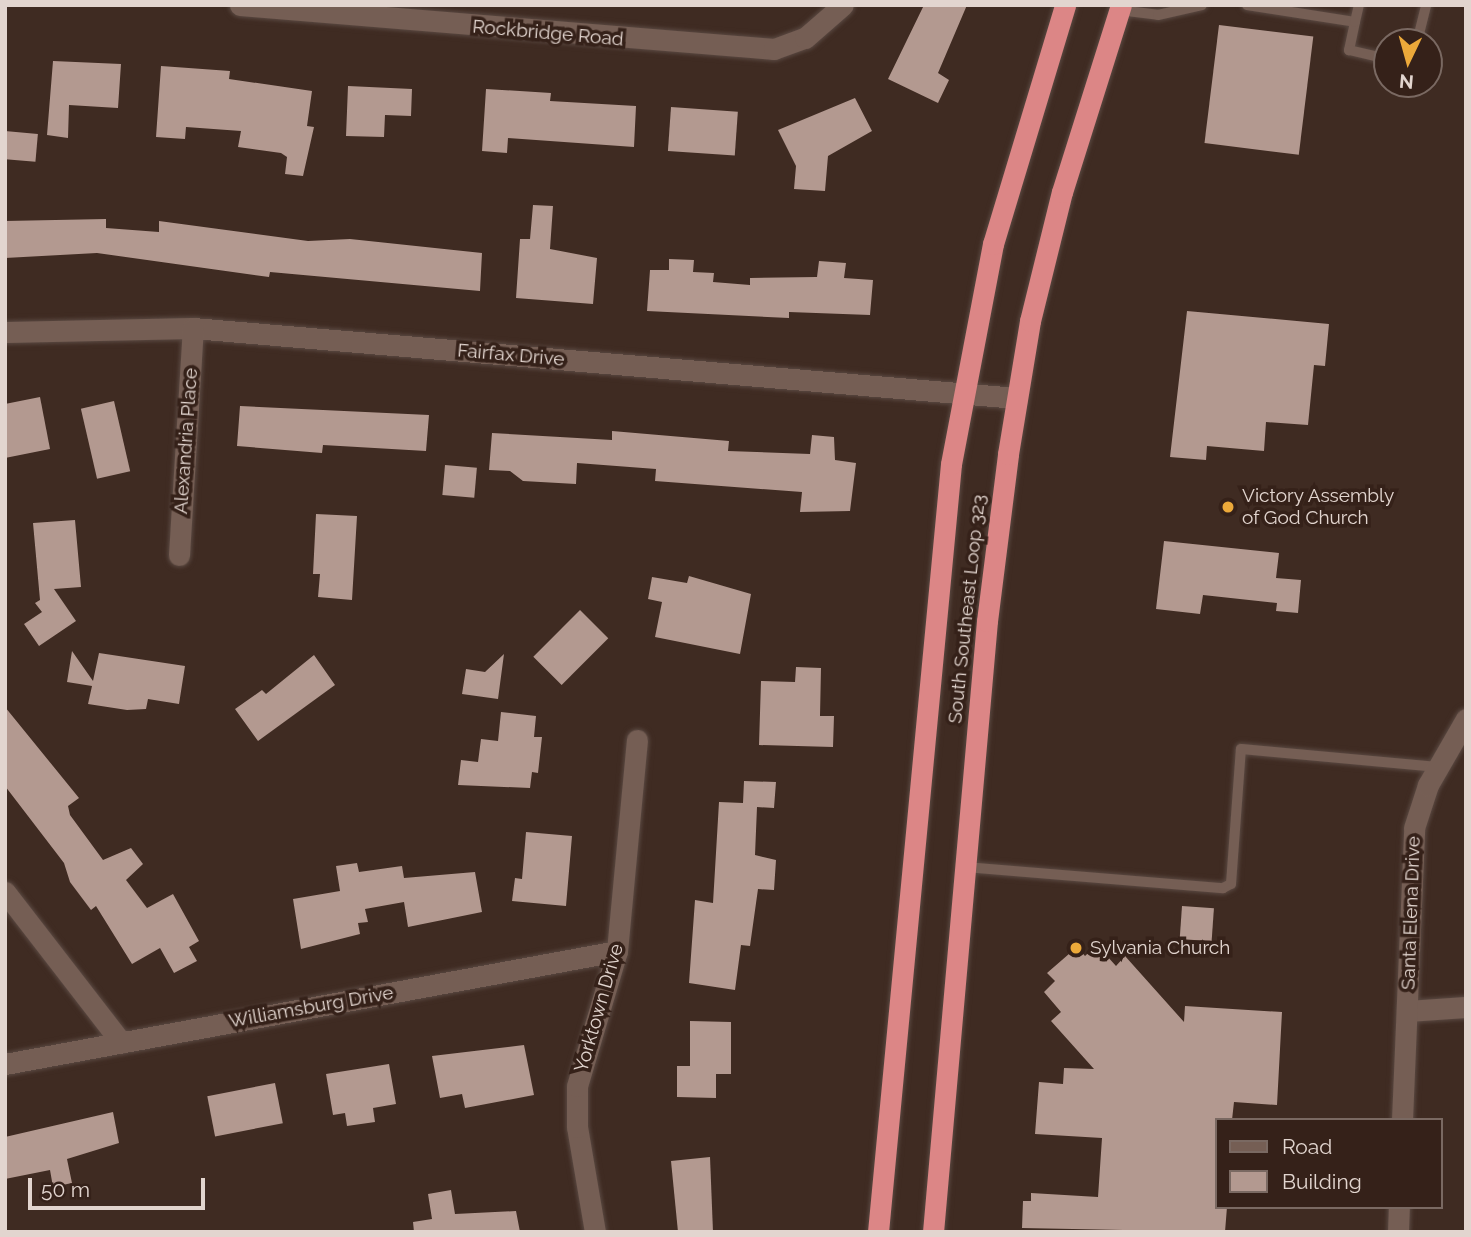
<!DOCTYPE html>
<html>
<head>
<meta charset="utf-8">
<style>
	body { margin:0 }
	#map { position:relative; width:1471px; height:1237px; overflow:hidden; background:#3f2b22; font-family:Raleway,sans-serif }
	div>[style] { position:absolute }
	.building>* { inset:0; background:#b39990; transform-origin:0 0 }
	.roads { filter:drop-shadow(0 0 2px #5a4942) drop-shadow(0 0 2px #5a4942) }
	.lane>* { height:10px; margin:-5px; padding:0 5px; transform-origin:5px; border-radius:5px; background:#755e54 }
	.street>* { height:21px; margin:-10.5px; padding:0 10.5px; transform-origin:10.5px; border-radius:10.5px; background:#755e54 }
	.highway>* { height:21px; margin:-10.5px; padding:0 10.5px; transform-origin:10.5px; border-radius:10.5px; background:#dc8686 }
	.dots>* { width:19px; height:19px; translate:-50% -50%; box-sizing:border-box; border:4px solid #352119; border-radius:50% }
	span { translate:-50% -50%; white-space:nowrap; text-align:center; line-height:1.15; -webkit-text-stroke:7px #352119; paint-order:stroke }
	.street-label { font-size:19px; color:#e2d5cf }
	.poi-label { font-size:19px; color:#e2d5cf }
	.left { translate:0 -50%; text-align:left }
	.frame { position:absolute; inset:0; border:7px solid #e2d5cf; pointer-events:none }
	.legend { position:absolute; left:1215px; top:1118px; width:228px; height:91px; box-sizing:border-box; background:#352119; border:2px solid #7a6962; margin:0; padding:9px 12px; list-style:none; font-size:21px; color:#e2d5cf }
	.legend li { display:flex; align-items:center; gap:14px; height:35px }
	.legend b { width:35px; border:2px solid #7a6962 }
	.north { position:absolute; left:1373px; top:28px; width:70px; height:70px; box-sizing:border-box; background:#352119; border:2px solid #7a6962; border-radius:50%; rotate:185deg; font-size:19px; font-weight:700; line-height:28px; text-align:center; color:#e2d5cf }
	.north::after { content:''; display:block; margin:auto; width:24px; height:32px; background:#eca93a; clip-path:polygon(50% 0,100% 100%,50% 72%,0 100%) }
	.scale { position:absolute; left:28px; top:1178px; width:177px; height:32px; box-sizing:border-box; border:4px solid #e2d5cf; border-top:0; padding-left:9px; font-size:21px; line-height:24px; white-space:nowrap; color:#e2d5cf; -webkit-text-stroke:5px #352119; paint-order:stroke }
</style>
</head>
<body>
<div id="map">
	<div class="building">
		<div style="clip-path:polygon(924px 5px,967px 5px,938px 73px,949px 80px,938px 103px,888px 79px)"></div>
		<div style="left:1219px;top:25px;width:95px;height:119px;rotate:7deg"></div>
		<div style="clip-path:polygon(53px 61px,121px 64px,118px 108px,69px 105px,68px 138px,47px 135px)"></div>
		<div style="clip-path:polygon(161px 66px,230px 71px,229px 79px,312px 91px,307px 126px,314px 127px,303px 176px,285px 174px,287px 157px,281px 153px,238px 147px,241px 131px,186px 127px,185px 139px,156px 137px)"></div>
		<div style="clip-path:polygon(348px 86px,412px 89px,411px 116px,385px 115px,384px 137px,346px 136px)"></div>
		<div style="clip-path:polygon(486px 89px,551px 93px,550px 101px,636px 106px,634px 147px,508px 138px,507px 153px,482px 151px)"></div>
		<div style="clip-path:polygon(855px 98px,872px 131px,828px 156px,825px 191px,794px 189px,796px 166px,778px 130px)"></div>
		<div style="left:671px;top:107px;width:67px;height:44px;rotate:4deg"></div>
		<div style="left:5px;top:131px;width:33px;height:28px;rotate:5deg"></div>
		<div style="clip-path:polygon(533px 205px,553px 206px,550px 249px,597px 258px,593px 304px,516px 298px,520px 239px,530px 239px)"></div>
		<div style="clip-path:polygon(106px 219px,106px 228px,159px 232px,159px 221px,308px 241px,350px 239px,482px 253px,480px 291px,270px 272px,269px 277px,97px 253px,5px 258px,5px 221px)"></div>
		<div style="clip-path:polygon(669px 259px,694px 260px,693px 272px,714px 273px,713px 282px,750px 285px,750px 278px,817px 277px,819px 261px,846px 263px,844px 278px,873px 280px,870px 315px,789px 312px,789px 318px,647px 311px,650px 270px,669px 270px)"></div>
		<div style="clip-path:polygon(1187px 311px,1329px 324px,1325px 366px,1314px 365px,1308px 425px,1266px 422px,1264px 451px,1207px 446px,1206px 460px,1170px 457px)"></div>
		<div style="clip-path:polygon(40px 397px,50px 449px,5px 458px,5px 404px)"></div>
		<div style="left:114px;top:401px;width:72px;height:34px;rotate:77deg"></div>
		<div style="clip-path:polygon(240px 406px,429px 415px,426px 451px,323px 445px,322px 453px,237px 446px)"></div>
		<div style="clip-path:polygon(612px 431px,729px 441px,728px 451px,810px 454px,812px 435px,834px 437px,835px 460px,856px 463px,850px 511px,800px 512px,802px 492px,655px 481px,656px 469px,577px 463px,576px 484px,523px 481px,510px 471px,489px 470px,492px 433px,612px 440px)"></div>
		<div style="left:445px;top:465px;width:32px;height:30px;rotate:5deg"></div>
		<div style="clip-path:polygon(316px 514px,357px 516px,352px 600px,318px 597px,320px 574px,313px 574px)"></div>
		<div style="clip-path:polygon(75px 520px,81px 587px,54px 589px,76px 621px,39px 646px,24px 624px,42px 612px,35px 603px,40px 600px,33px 523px)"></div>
		<div style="clip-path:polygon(1164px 541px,1279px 553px,1276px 578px,1301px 580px,1298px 613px,1276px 611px,1277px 603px,1203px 595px,1200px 614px,1156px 609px)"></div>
		<div style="clip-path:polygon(689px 576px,751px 594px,740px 654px,655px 637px,662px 602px,648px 599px,652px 577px,687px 583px)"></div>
		<div style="left:580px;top:610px;width:40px;height:66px;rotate:45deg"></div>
		<div style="clip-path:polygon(72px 651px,93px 681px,99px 653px,185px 666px,179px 704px,148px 699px,146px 709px,127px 710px,88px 704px,92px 686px,67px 682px)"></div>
		<div style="clip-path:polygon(504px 654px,498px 699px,462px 694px,466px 669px,485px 672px)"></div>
		<div style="clip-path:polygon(314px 655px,335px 685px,258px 741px,235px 709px,262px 690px,266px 694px)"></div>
		<div style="clip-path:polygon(796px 667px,821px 668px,820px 716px,834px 716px,833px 747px,759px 745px,761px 681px,795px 682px)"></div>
		<div style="clip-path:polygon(5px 707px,79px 798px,68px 806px,70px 815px,103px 860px,131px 848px,143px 864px,126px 880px,147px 908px,173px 894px,199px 941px,189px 947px,197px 961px,174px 973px,160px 948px,132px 964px,96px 906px,91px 910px,70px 882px,64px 863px,5px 786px)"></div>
		<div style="clip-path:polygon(501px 712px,536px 716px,534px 737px,542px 737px,538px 773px,532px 772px,530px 788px,458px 785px,461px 760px,478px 762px,481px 739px,498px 741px)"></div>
		<div style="clip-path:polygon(744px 781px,776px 782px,774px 808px,757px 807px,755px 855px,776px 860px,774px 890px,758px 889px,750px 946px,741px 945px,735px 990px,689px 983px,695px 900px,713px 903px,719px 802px,743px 803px)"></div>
		<div style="clip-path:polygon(526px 832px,572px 836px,566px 906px,512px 901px,515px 878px,522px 879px)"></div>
		<div style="clip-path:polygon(357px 863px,359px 872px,402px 866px,404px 878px,475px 872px,482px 912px,408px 927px,404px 902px,365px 909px,368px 922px,358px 923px,360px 934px,301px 949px,293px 899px,340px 891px,336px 866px)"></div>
		<div style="left:1182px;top:906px;width:32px;height:33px;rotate:4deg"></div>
		<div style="clip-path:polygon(1097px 945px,1116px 966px,1125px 956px,1184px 1022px,1185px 1006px,1282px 1012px,1277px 1105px,1234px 1102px,1232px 1120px,1217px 1120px,1217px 1207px,1227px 1207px,1225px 1232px,1022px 1228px,1023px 1201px,1031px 1201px,1031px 1193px,1098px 1197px,1102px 1138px,1035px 1134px,1039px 1082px,1063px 1084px,1064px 1068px,1094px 1069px,1051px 1021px,1061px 1012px,1044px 992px,1055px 981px,1047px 973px,1077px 947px,1085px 956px)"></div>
		<div style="clip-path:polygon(690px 1021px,731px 1022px,731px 1074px,716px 1074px,716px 1098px,677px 1097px,677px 1066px,690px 1066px)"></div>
		<div style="clip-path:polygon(524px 1045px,534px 1095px,465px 1108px,462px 1094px,440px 1098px,432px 1056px)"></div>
		<div style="clip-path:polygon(389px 1064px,396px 1104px,373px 1108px,375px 1122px,347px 1126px,345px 1113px,333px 1115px,326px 1074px)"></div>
		<div style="left:275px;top:1083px;width:41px;height:69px;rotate:79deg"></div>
		<div style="clip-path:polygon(113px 1112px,119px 1143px,67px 1159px,72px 1183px,53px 1187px,50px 1170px,5px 1179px,5px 1137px)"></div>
		<div style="clip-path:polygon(710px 1157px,713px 1232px,678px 1232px,671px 1161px)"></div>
		<div style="clip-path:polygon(451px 1190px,455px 1214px,516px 1211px,520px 1232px,414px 1232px,413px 1222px,432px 1219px,428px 1194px)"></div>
	</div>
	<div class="roads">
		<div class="lane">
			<div style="left:1247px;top:5px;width:109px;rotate:8.9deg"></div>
			<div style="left:1355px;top:22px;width:29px;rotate:102deg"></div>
			<div style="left:1349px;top:50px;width:39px;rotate:13deg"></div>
			<div style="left:1119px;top:10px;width:39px;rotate:7deg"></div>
			<div style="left:1158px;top:15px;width:45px;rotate:-12.8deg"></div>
			<div style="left:1355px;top:22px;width:17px;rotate:-77deg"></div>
			<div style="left:1417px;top:42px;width:38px;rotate:-76deg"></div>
			<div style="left:965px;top:867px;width:259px;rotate:4.7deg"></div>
			<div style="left:1223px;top:888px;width:9px;rotate:-27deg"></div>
			<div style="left:1231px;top:884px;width:135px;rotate:-85.8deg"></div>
			<div style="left:1241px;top:749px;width:198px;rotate:5.2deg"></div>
		</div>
		<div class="street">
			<div style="left:240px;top:5px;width:536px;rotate:4.71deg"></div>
			<div style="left:774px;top:49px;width:33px;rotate:-20deg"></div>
			<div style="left:805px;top:38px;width:50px;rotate:-41deg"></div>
			<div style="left:5px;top:332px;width:188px;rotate:-1.2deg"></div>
			<div style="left:193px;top:328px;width:827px;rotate:4.86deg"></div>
			<div style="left:179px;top:555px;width:227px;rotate:-86.5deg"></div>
			<div style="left:5px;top:892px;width:190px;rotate:52.3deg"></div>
			<div style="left:1407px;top:1011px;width:59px;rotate:-3.9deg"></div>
			<div style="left:5px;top:1064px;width:622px;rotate:-10.46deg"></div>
			<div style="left:1402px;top:1120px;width:292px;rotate:-87.6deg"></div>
			<div style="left:1414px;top:828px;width:45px;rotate:-72deg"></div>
			<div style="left:1428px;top:785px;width:76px;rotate:-60.1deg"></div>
			<div style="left:595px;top:1232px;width:107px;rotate:-99.7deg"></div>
			<div style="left:577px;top:1127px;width:41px;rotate:-90deg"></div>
			<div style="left:577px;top:1086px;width:141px;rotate:-73.5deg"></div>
			<div style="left:617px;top:951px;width:212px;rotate:-84.6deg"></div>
			<div style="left:1398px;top:1232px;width:25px;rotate:-88deg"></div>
		</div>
		<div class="highway">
			<div style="left:878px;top:1232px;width:771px;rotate:-84.57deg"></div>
			<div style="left:951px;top:464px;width:224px;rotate:-79.2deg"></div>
			<div style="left:993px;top:244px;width:250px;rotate:-73.2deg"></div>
			<div style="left:933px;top:1232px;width:613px;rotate:-84.95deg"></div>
			<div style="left:987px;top:621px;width:168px;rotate:-82.8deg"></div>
			<div style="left:1008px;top:454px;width:135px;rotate:-80.6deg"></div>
			<div style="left:1030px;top:321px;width:133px;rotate:-76.1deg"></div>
			<div style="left:1062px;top:192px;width:196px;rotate:-72.5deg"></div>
		</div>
	</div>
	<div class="dots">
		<div style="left:1228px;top:507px;background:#eca93a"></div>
		<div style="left:1076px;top:948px;background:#eca93a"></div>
	</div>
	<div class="street-label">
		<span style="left:548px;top:33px;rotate:5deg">Rockbridge Road</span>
		<span style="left:511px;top:355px;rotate:5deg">Fairfax Drive</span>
		<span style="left:186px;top:441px;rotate:-86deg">Alexandria Place</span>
		<span style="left:967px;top:609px;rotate:-84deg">South Southeast Loop 323</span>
		<span style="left:1411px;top:913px;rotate:-88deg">Santa Elena Drive</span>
		<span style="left:311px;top:1007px;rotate:-10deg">Williamsburg Drive</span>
		<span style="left:599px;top:1008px;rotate:-74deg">Yorktown Drive</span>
	</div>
	<div class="poi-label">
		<span class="left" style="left:1242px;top:507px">Victory Assembly<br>of God Church</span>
		<span class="left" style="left:1090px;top:948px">Sylvania Church</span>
	</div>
	<div class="frame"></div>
	<ul class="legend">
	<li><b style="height:9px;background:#755e54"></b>Road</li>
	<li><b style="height:19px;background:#b39990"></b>Building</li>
	</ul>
	<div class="north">N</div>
	<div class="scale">50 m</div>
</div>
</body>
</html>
